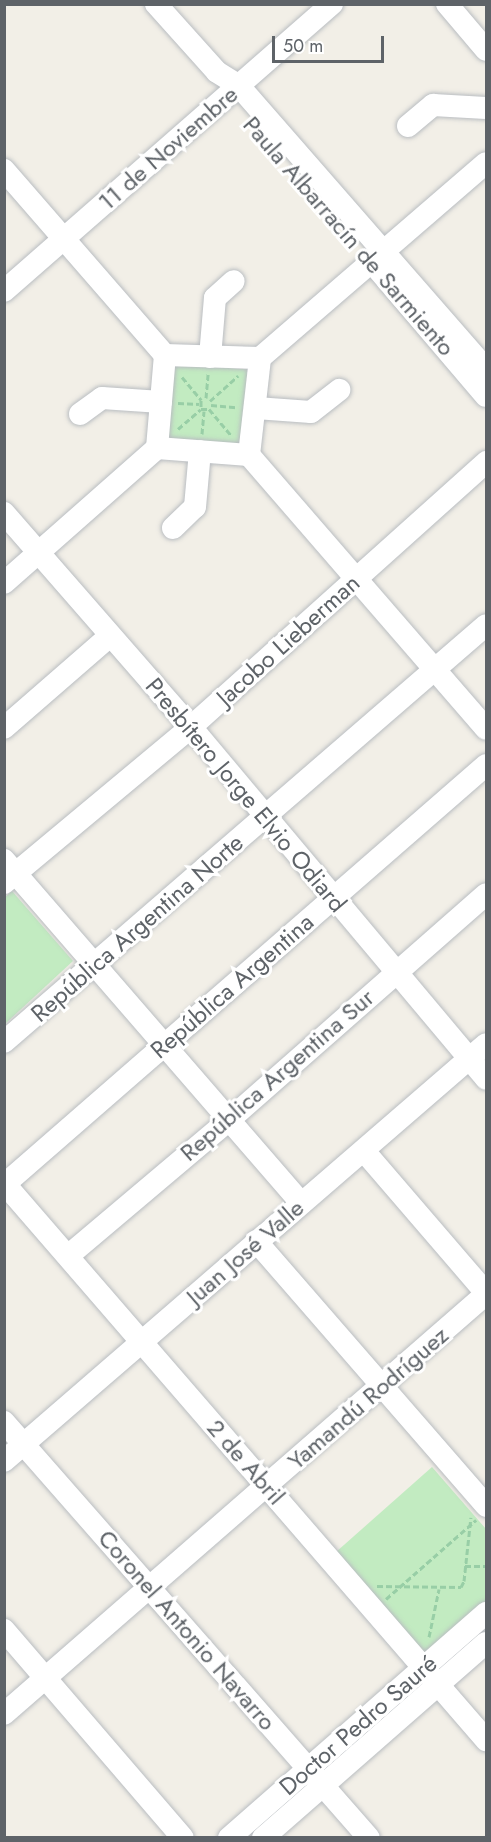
<!DOCTYPE html>
<html>
<head>
<meta charset="utf-8">
<style>
	body { margin:0 }
	#map { position:relative; width:491px; height:1842px; overflow:hidden; background:#f2efe7; font-family:Jost,sans-serif }
	div>[style] { position:absolute }
	.green>* { inset:0; background:#c2ebc1; transform-origin:0 0 }
	.path>* { height:3px; margin-top:-1.5px; transform-origin:0; background:repeating-linear-gradient(90deg,#98cea6 0 6px,transparent 0 9px) }
	.roads { filter:drop-shadow(0 0 2px #b9bdc1) drop-shadow(0 0 2px #b9bdc1) }
	.minor>* { height:22px; margin:-11px; padding:0 11px; transform-origin:11px; border-radius:11px; background:#fff }
	span { translate:-50% -50%; white-space:nowrap; text-align:center; line-height:1.15; -webkit-text-stroke:6px #fff; paint-order:stroke }
	.street-label { font-size:24px; color:#5e6368 }
	.frame { position:absolute; inset:0; border:6px solid #5e6368; pointer-events:none }
	.scale { position:absolute; left:272px; top:36px; width:112px; height:27px; box-sizing:border-box; border:3px solid #5e6368; border-top:0; padding-left:8px; font-size:18px; line-height:21px; white-space:nowrap; color:#5e6368; -webkit-text-stroke:4px #fff; paint-order:stroke }
</style>
</head>
<body>
<div id="map">
	<div class="green">
		<div style="left:173px;top:363px;width:75px;height:78px;rotate:5deg"></div>
		<div style="clip-path:polygon(12px 891px,73px 961px,5px 1024px,4px 898px)"></div>
		<div style="clip-path:polygon(432px 1467px,486px 1529px,486px 1607px,428px 1658px,336px 1552px)"></div>
	</div>
	<div class="path">
		<div style="left:182px;top:377px;width:30px;rotate:50deg"></div>
		<div style="left:201px;top:400px;width:9px;rotate:90deg"></div>
		<div style="left:201px;top:409px;width:8px"></div>
		<div style="left:209px;top:409px;width:35px;rotate:50deg"></div>
		<div style="left:206px;top:398px;width:25px;rotate:-85deg"></div>
		<div style="left:210px;top:401px;width:38px;rotate:-42deg"></div>
		<div style="left:178px;top:403px;width:21px;rotate:3deg"></div>
		<div style="left:211px;top:405px;width:25px;rotate:5deg"></div>
		<div style="left:178px;top:429px;width:30px;rotate:-41deg"></div>
		<div style="left:202px;top:434px;width:23px;rotate:-85deg"></div>
		<div style="left:465px;top:1566px;width:21px"></div>
		<div style="left:377px;top:1586px;width:84px;rotate:0.7deg"></div>
		<div style="left:461px;top:1587px;width:7px;rotate:-63deg"></div>
		<div style="left:464px;top:1581px;width:64px;rotate:-83.8deg"></div>
		<div style="left:386px;top:1599px;width:120px;rotate:-41.3deg"></div>
		<div style="left:429px;top:1637px;width:49px;rotate:-78.2deg"></div>
	</div>
	<div class="roads">
		<div class="minor">
			<div style="left:156px;top:4px;width:91px;rotate:48.1deg"></div>
			<div style="left:217px;top:72px;width:26px;rotate:32deg"></div>
			<div style="left:239px;top:86px;width:376px;rotate:48.9deg"></div>
			<div style="left:447px;top:4px;width:60px;rotate:49.7deg"></div>
			<div style="left:408px;top:126px;width:33px;rotate:-40deg"></div>
			<div style="left:433px;top:105px;width:53px;rotate:3.2deg"></div>
			<div style="left:4px;top:170px;width:245px;rotate:49deg"></div>
			<div style="left:371px;top:261px;width:177px;rotate:49.6deg"></div>
			<div style="left:4px;top:291px;width:436px;rotate:-41.2deg"></div>
			<div style="left:165px;top:355px;width:95px;rotate:1.8deg"></div>
			<div style="left:210px;top:357px;width:59px;rotate:-85.2deg"></div>
			<div style="left:215px;top:298px;width:25px;rotate:-42deg"></div>
			<div style="left:260px;top:358px;width:298px;rotate:-40.8deg"></div>
			<div style="left:256px;top:408px;width:55px;rotate:4.2deg"></div>
			<div style="left:311px;top:412px;width:36px;rotate:-38deg"></div>
			<div style="left:80px;top:414px;width:27px;rotate:-36deg"></div>
			<div style="left:102px;top:398px;width:59px;rotate:3.9deg"></div>
			<div style="left:157px;top:448px;width:93px;rotate:-85.1deg"></div>
			<div style="left:157px;top:448px;width:92px;rotate:4.4deg"></div>
			<div style="left:249px;top:455px;width:362px;rotate:49.1deg"></div>
			<div style="left:249px;top:455px;width:98px;rotate:-83.5deg"></div>
			<div style="left:4px;top:513px;width:284px;rotate:48.9deg"></div>
			<div style="left:191px;top:727px;width:459px;rotate:50deg"></div>
			<div style="left:173px;top:528px;width:30px;rotate:-44deg"></div>
			<div style="left:195px;top:507px;width:56px;rotate:-84.9deg"></div>
			<div style="left:4px;top:583px;width:204px;rotate:-41.4deg"></div>
			<div style="left:4px;top:728px;width:140px;rotate:-41deg"></div>
			<div style="left:4px;top:860px;width:454px;rotate:49.1deg"></div>
			<div style="left:4px;top:883px;width:244px;rotate:-39.8deg"></div>
			<div style="left:191px;top:727px;width:397px;rotate:-41.9deg"></div>
			<div style="left:4px;top:1042px;width:637px;rotate:-40.86deg"></div>
			<div style="left:364px;top:1151px;width:187px;rotate:49.3deg"></div>
			<div style="left:4px;top:1183px;width:737px;rotate:49.13deg"></div>
			<div style="left:5px;top:1184px;width:638px;rotate:-41.06deg"></div>
			<div style="left:256px;top:1241px;width:351px;rotate:49deg"></div>
			<div style="left:68px;top:1256px;width:211px;rotate:-40.2deg"></div>
			<div style="left:229px;top:1120px;width:342px;rotate:-41.3deg"></div>
			<div style="left:4px;top:1422px;width:553px;rotate:48.74deg"></div>
			<div style="left:4px;top:1461px;width:637px;rotate:-40.86deg"></div>
			<div style="left:4px;top:1630px;width:274px;rotate:49.3deg"></div>
			<div style="left:4px;top:1714px;width:639px;rotate:-41.07deg"></div>
			<div style="left:229px;top:1838px;width:342px;rotate:-41.2deg"></div>
			<div style="left:263px;top:1838px;width:296px;rotate:-41.2deg"></div>
		</div>
	</div>
	<div class="street-label">
		<span style="left:168px;top:148px;rotate:-41deg">11 de Noviembre</span>
		<span style="left:349px;top:236px;rotate:49deg">Paula Albarracín de Sarmiento</span>
		<span style="left:288px;top:640px;rotate:-42deg">Jacobo Lieberman</span>
		<span style="left:246px;top:795px;rotate:50deg">Presbítero Jorge Elvio Odiard</span>
		<span style="left:137px;top:928px;rotate:-41deg">República Argentina Norte</span>
		<span style="left:232px;top:986px;rotate:-41deg">República Argentina</span>
		<span style="left:277px;top:1075px;rotate:-41deg">República Argentina Sur</span>
		<span style="left:245px;top:1252px;rotate:-41deg">Juan José Valle</span>
		<span style="left:368px;top:1398px;rotate:-41deg">Yamandú Rodríguez</span>
		<span style="left:246px;top:1462px;rotate:49deg">2 de Abril</span>
		<span style="left:187px;top:1630px;rotate:49deg">Coronel Antonio Navarro</span>
		<span style="left:358px;top:1725px;rotate:-41deg">Doctor Pedro Sauré</span>
	</div>
	<div class="frame"></div>
	<div class="scale">50 m</div>
</div>
</body>
</html>
